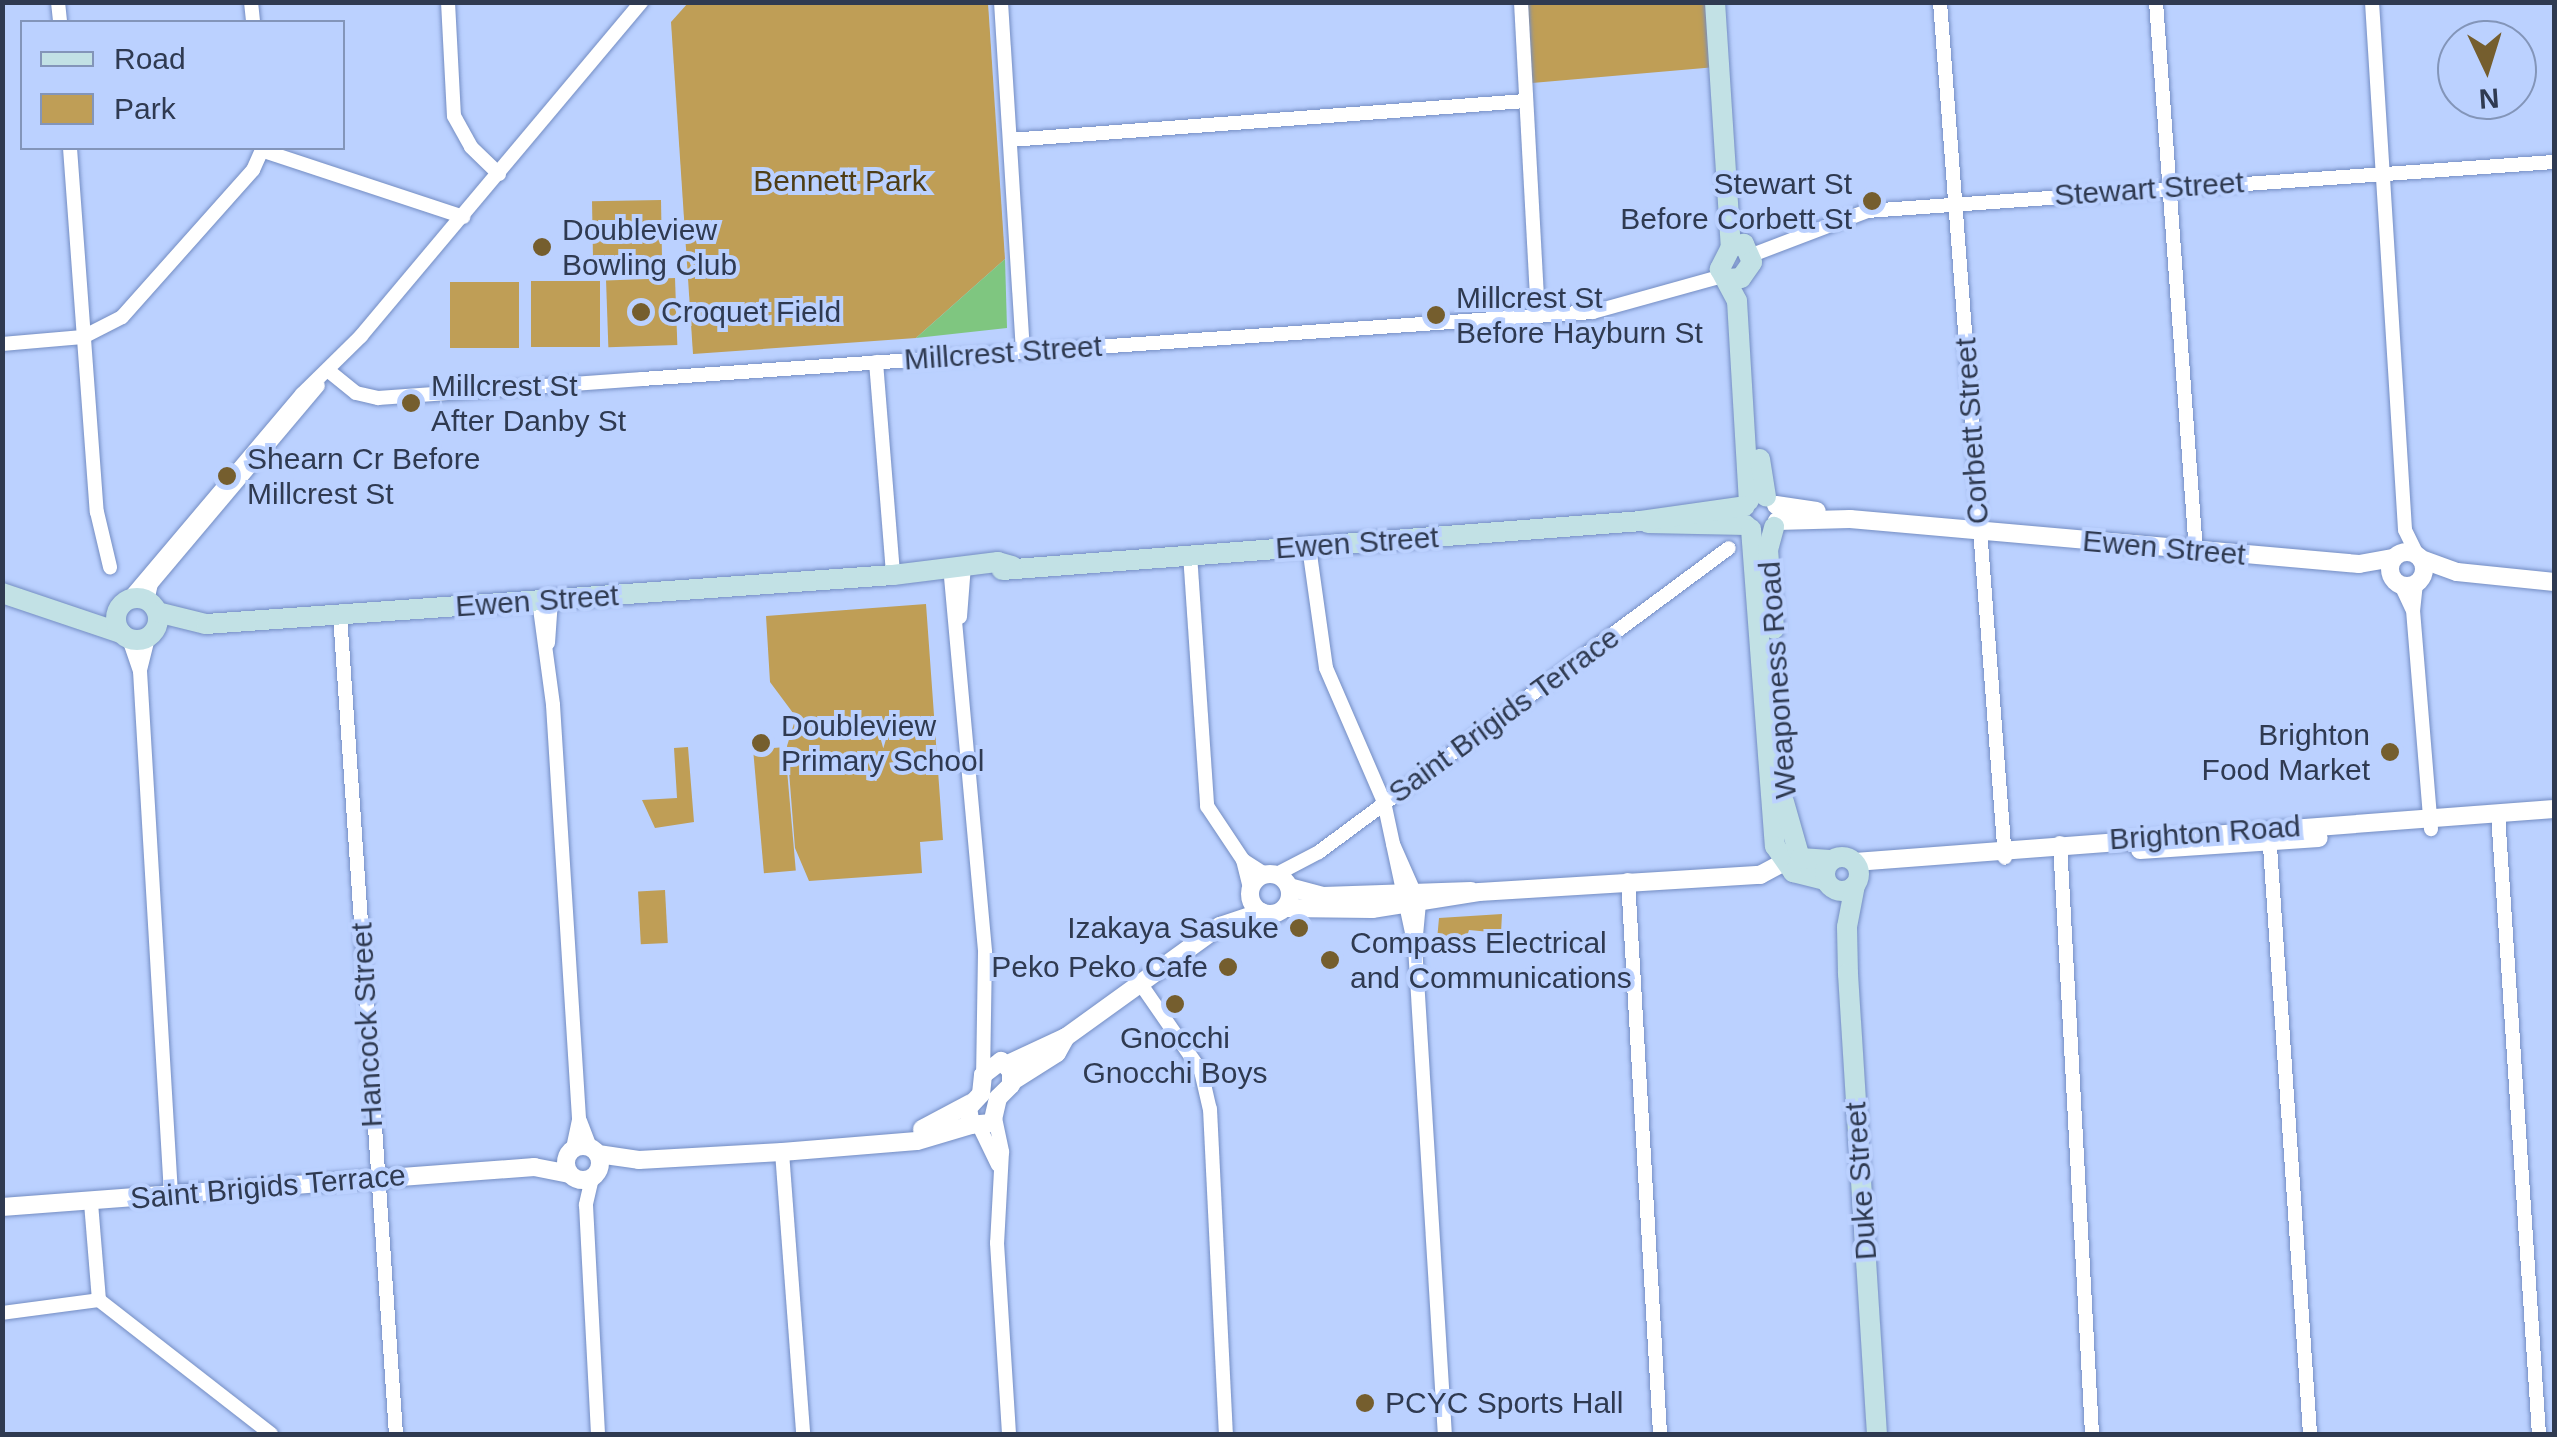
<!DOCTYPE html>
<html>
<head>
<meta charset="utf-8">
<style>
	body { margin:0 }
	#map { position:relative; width:2557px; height:1437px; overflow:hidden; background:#bbd1ff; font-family:Arial,sans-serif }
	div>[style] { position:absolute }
	.green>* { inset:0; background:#bf9e56; transform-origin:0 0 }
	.water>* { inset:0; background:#7fc680 }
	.roads { filter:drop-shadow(0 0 2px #748dc3) drop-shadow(0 0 2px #748dc3) }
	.minor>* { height:14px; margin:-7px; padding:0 7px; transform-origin:7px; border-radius:7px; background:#fff }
	.tertiary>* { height:18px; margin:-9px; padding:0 9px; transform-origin:9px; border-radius:9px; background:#fff }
	.tertiary>.ring { margin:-9px; padding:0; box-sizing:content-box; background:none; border:18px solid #fff; border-radius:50% }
	.secondary>* { height:20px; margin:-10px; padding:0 10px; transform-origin:10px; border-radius:10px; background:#c2e1e5 }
	.secondary>.ring { margin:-10px; padding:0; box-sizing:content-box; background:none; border:20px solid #c2e1e5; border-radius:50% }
	.dots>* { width:28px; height:28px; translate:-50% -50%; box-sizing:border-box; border:5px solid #bbd1ff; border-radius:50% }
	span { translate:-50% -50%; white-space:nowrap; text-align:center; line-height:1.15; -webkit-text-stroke:8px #bbd1ff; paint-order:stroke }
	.park-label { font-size:30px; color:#4e3d15 }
	.poi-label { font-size:30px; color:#2f3a51 }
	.right { translate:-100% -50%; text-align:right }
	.left { translate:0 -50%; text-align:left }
	.street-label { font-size:30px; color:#2f3a51 }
	.frame { position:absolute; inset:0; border:5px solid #2f3a51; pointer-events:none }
	.legend { position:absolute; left:20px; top:20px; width:325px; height:130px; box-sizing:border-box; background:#bbd1ff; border:2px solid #8395b9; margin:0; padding:12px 18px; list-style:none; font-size:30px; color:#2f3a51 }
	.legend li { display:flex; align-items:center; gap:20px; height:50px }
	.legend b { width:50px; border:2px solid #8395b9 }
	.north { position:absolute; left:2437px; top:20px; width:100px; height:100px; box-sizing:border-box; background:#bbd1ff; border:2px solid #8395b9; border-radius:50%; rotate:176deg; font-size:28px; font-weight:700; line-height:40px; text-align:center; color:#2f3a51 }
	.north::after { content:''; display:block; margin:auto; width:35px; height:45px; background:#755e2e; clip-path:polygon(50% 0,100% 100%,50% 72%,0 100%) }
</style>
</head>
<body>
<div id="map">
	<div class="green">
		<div style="clip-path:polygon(688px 3px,988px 3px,1005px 259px,916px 338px,693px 354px,671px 22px)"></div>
		<div style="clip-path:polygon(1525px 3px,1711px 3px,1716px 67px,1532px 83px)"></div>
		<div style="left:661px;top:200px;width:66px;height:69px;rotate:89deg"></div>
		<div style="left:675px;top:278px;width:67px;height:69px;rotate:88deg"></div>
		<div style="left:531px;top:281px;width:69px;height:66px"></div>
		<div style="left:450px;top:282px;width:69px;height:66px"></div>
		<div style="clip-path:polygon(926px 604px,943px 840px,920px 842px,922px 873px,809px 881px,795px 848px,787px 746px,796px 717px,770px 682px,766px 616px)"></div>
		<div style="clip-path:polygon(688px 747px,694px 822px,655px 828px,642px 800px,677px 798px,674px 748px)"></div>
		<div style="left:785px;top:747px;width:124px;height:32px;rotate:85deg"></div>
		<div style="left:665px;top:890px;width:53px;height:27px;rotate:87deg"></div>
		<div style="clip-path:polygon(1502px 914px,1501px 933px,1469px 930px,1464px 946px,1456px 936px,1448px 950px,1436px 951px,1439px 918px)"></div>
	</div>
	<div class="water">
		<div style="clip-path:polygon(1005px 259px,1007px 328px,916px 338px)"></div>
	</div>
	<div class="roads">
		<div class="minor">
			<div style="left:58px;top:2px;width:20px;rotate:84deg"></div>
			<div style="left:251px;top:2px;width:20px;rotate:84deg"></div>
			<div style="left:448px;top:2px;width:114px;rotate:87deg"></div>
			<div style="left:454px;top:116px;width:35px;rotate:61deg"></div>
			<div style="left:471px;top:147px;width:39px;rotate:44deg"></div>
			<div style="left:1001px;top:2px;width:349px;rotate:86.4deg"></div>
			<div style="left:1521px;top:2px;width:314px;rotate:86.9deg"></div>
			<div style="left:1940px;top:2px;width:858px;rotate:85.66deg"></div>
			<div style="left:2156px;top:2px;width:551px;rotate:85.84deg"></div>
			<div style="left:2372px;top:2px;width:529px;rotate:86.42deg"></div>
			<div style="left:2405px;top:530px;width:28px;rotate:64deg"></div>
			<div style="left:1010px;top:140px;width:516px;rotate:-4.33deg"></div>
			<div style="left:70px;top:148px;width:365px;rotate:85.8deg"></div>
			<div style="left:97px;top:512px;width:57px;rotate:76.7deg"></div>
			<div style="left:264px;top:151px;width:210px;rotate:18.3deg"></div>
			<div style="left:1752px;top:255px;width:123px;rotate:-20.9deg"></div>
			<div style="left:1867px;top:211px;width:689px;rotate:-4.08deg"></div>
			<div style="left:2px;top:344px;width:81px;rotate:-4.9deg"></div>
			<div style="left:83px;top:337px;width:44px;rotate:-27.1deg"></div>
			<div style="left:122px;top:317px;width:197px;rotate:-48.3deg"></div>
			<div style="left:253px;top:170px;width:24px;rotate:-66deg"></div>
			<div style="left:876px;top:362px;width:214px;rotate:85.4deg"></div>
			<div style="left:330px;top:372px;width:33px;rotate:39deg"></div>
			<div style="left:356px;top:393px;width:23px;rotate:13deg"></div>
			<div style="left:378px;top:398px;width:265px;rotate:-4.1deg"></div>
			<div style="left:642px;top:379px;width:953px;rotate:-4.03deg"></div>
			<div style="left:1593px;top:312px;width:135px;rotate:-15.5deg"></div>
			<div style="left:1309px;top:547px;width:122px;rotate:82deg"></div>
			<div style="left:1326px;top:668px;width:146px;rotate:66.6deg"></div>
			<div style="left:1384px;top:802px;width:147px;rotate:77.9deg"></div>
			<div style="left:1190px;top:554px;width:253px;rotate:86.1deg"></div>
			<div style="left:1207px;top:806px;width:65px;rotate:56.3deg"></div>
			<div style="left:1243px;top:860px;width:27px;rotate:33deg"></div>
			<div style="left:950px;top:566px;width:388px;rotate:84.8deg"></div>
			<div style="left:985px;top:952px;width:123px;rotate:90.9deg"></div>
			<div style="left:2416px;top:583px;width:27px;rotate:96deg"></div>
			<div style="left:2413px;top:610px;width:220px;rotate:85.3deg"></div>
			<div style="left:2401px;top:585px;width:26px;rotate:65deg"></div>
			<div style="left:128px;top:600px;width:270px;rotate:-49.8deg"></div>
			<div style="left:302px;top:394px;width:83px;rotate:-44.5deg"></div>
			<div style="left:361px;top:336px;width:436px;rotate:-50deg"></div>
			<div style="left:147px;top:601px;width:17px;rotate:-77deg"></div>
			<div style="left:151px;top:584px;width:259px;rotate:-49.9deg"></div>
			<div style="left:539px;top:601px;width:105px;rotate:82.3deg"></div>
			<div style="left:553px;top:705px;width:416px;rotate:86.4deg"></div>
			<div style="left:579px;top:1120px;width:30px;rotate:102deg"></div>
			<div style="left:340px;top:615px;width:821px;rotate:86.09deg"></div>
			<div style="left:960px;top:617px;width:52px;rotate:-85.6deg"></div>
			<div style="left:129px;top:639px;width:34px;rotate:71deg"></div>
			<div style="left:140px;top:671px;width:524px;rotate:86.61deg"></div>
			<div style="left:548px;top:643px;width:43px;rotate:-86deg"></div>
			<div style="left:140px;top:670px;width:34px;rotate:-76deg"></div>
			<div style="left:2498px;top:814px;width:621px;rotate:86.22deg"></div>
			<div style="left:2269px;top:832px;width:603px;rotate:86.1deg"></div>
			<div style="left:2060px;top:843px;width:592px;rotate:86.9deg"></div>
			<div style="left:1393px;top:844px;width:64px;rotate:66.2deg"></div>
			<div style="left:1419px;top:903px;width:43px;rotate:95.3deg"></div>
			<div style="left:1415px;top:946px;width:489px;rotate:86.5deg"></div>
			<div style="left:1243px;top:860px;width:32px;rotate:76deg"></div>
			<div style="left:1275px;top:875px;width:50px;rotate:-27.6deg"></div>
			<div style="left:1319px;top:852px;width:510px;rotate:-36.56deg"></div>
			<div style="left:1628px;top:880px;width:555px;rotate:86.69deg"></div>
			<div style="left:1140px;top:983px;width:107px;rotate:55.3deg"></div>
			<div style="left:1201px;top:1071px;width:39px;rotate:77deg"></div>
			<div style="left:1210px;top:1109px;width:325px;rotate:87.2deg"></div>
			<div style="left:995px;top:1118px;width:35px;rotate:78deg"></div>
			<div style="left:1002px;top:1152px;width:91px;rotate:93.1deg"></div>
			<div style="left:997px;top:1243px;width:191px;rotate:86.4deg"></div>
			<div style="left:580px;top:1121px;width:28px;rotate:69deg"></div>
			<div style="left:980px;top:1128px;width:41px;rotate:64.1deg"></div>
			<div style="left:782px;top:1152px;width:283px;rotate:85.7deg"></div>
			<div style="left:592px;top:1178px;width:28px;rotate:103deg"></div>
			<div style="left:586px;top:1205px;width:229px;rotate:87deg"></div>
			<div style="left:91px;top:1203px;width:97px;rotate:85.3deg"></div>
			<div style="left:99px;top:1300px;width:218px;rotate:37.9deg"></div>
			<div style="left:2px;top:1313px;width:98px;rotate:-7.6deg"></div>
		</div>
		<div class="tertiary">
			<div style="left:1776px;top:505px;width:41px;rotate:8.3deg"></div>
			<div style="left:1777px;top:521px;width:73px;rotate:-1.6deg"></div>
			<div style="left:1850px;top:519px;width:511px;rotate:5.05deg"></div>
			<div style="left:2359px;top:564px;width:35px;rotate:-10deg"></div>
			<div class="ring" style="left:2390px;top:552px;width:16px;height:16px"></div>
			<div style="left:2421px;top:559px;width:38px;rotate:20deg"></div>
			<div style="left:2457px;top:572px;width:98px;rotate:5.9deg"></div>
			<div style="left:2140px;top:850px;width:179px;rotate:-3.8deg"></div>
			<div style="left:1855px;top:862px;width:701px;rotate:-4.34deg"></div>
			<div class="ring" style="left:1250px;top:874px;width:22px;height:22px"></div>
			<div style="left:1289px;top:887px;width:35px;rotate:15deg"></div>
			<div style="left:1323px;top:896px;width:148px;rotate:-1.9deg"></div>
			<div style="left:1285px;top:908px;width:87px;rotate:0.7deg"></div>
			<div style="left:1372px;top:909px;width:108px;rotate:-9deg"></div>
			<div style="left:1479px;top:892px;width:282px;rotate:-3.5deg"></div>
			<div style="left:1760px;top:875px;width:26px;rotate:-28deg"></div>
			<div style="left:1001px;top:1061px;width:14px;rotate:45deg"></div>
			<div style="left:1011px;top:1071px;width:14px;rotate:90deg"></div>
			<div style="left:1011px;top:1085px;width:18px;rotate:135deg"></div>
			<div style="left:998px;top:1098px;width:26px;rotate:103deg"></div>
			<div style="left:992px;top:1123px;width:21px;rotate:175deg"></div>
			<div style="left:971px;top:1125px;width:17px;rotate:-100deg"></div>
			<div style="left:968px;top:1108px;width:19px;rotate:-47deg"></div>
			<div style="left:981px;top:1094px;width:19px;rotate:-84deg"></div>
			<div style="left:983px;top:1075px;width:23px;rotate:-38deg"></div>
			<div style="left:1008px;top:1064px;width:64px;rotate:-25deg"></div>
			<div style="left:1066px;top:1037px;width:190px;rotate:-35.8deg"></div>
			<div style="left:1220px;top:926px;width:44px;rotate:-18.4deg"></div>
			<div style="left:1013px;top:1081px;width:52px;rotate:-32.5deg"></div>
			<div style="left:1057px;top:1053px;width:18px;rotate:-61deg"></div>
			<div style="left:922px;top:1129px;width:55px;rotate:-28deg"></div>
			<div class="ring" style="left:566px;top:1146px;width:16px;height:16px"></div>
			<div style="left:598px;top:1154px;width:41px;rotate:8.3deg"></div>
			<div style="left:639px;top:1160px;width:143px;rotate:-3.2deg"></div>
			<div style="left:782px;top:1152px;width:135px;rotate:-4.7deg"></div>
			<div style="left:917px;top:1141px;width:56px;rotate:-16.5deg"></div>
			<div style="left:2px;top:1207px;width:534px;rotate:-4.3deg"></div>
			<div style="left:534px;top:1167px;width:36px;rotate:11deg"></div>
		</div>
		<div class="secondary">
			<div style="left:1715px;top:2px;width:246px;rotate:86.3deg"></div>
			<div style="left:1728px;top:279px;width:13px;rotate:-4deg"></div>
			<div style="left:1741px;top:278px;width:19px;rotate:-55deg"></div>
			<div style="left:1752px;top:262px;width:20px;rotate:-114deg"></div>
			<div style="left:1744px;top:244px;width:13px;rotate:167deg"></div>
			<div style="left:1731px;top:247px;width:25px;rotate:117deg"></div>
			<div style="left:1720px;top:269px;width:36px;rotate:62deg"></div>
			<div style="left:1737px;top:301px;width:200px;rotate:86.6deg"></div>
			<div style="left:1760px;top:459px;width:38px;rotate:81deg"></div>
			<div style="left:1648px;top:523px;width:98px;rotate:1.2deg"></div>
			<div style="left:1751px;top:529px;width:318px;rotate:85.7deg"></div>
			<div style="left:1775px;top:846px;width:32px;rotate:55deg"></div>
			<div style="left:1793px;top:872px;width:34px;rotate:14deg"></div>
			<div style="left:1002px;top:570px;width:641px;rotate:-4.38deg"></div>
			<div style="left:1641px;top:521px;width:105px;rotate:-8.2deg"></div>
			<div style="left:2px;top:593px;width:126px;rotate:18.6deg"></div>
			<div class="ring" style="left:116px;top:598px;width:22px;height:22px"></div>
			<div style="left:157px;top:612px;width:50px;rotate:13.8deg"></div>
			<div style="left:206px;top:624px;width:689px;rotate:-4.08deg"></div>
			<div style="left:893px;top:575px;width:106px;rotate:-7.1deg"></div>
			<div style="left:998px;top:562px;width:15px;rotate:16deg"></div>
			<div style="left:1774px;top:629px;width:79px;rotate:-94.3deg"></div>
			<div style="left:1768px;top:550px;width:24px;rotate:-75deg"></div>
			<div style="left:1784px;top:802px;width:58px;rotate:74.1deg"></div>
			<div style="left:1800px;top:858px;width:30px;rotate:4deg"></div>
			<div class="ring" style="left:1825px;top:857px;width:14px;height:14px"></div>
			<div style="left:1855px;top:885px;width:43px;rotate:100.8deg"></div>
			<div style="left:1847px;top:927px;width:47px;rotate:88.8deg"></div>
			<div style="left:1848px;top:974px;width:461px;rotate:86.4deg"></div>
		</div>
	</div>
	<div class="dots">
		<div style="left:1872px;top:201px;background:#755e2e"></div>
		<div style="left:542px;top:247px;background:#755e2e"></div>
		<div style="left:641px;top:312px;background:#755e2e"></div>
		<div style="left:1436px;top:315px;background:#755e2e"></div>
		<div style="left:411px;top:403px;background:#755e2e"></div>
		<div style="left:227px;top:476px;background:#755e2e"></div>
		<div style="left:761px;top:743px;background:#755e2e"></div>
		<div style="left:2390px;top:752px;background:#755e2e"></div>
		<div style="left:1299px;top:928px;background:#755e2e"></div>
		<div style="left:1330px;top:960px;background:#755e2e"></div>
		<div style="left:1228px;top:967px;background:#755e2e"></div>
		<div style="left:1175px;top:1004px;background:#755e2e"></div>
		<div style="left:1365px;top:1403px;background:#755e2e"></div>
	</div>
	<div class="park-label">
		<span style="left:840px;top:181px">Bennett Park</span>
	</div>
	<div class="poi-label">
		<span class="right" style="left:1852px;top:201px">Stewart St<br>Before Corbett St</span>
		<span class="left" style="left:562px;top:247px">Doubleview<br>Bowling Club</span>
		<span class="left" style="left:1456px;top:315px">Millcrest St<br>Before Hayburn St</span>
		<span class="left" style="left:661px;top:312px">Croquet Field</span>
		<span class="left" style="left:431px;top:403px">Millcrest St<br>After Danby St</span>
		<span class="left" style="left:247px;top:476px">Shearn Cr Before<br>Millcrest St</span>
		<span class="left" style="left:781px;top:743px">Doubleview<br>Primary School</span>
		<span class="right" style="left:2370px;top:752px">Brighton<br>Food Market</span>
		<span class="right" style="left:1279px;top:928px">Izakaya Sasuke</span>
		<span class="left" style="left:1350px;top:960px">Compass Electrical<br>and Communications</span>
		<span class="right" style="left:1208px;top:967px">Peko Peko Cafe</span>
		<span style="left:1175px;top:1055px">Gnocchi<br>Gnocchi Boys</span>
		<span class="left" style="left:1385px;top:1403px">PCYC Sports Hall</span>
	</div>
	<div class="street-label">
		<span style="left:2149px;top:189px;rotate:-4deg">Stewart Street</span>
		<span style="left:1003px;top:353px;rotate:-4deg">Millcrest Street</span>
		<span style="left:1972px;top:431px;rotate:-94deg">Corbett Street</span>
		<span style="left:1357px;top:543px;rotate:-4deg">Ewen Street</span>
		<span style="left:2164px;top:548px;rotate:5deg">Ewen Street</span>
		<span style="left:537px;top:601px;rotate:-4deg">Ewen Street</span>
		<span style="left:1778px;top:680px;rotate:-94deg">Weaponess Road</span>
		<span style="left:1504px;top:715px;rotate:-36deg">Saint Brigids Terrace</span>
		<span style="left:2205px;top:833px;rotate:-4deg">Brighton Road</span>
		<span style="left:367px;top:1025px;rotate:-93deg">Hancock Street</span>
		<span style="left:1861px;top:1181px;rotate:-94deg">Duke Street</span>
		<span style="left:268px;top:1187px;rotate:-5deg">Saint Brigids Terrace</span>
	</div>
	<div class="frame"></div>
	<ul class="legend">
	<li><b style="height:12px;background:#c2e1e5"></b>Road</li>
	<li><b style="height:28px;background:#bf9e56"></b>Park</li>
	</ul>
	<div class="north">N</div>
</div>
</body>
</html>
